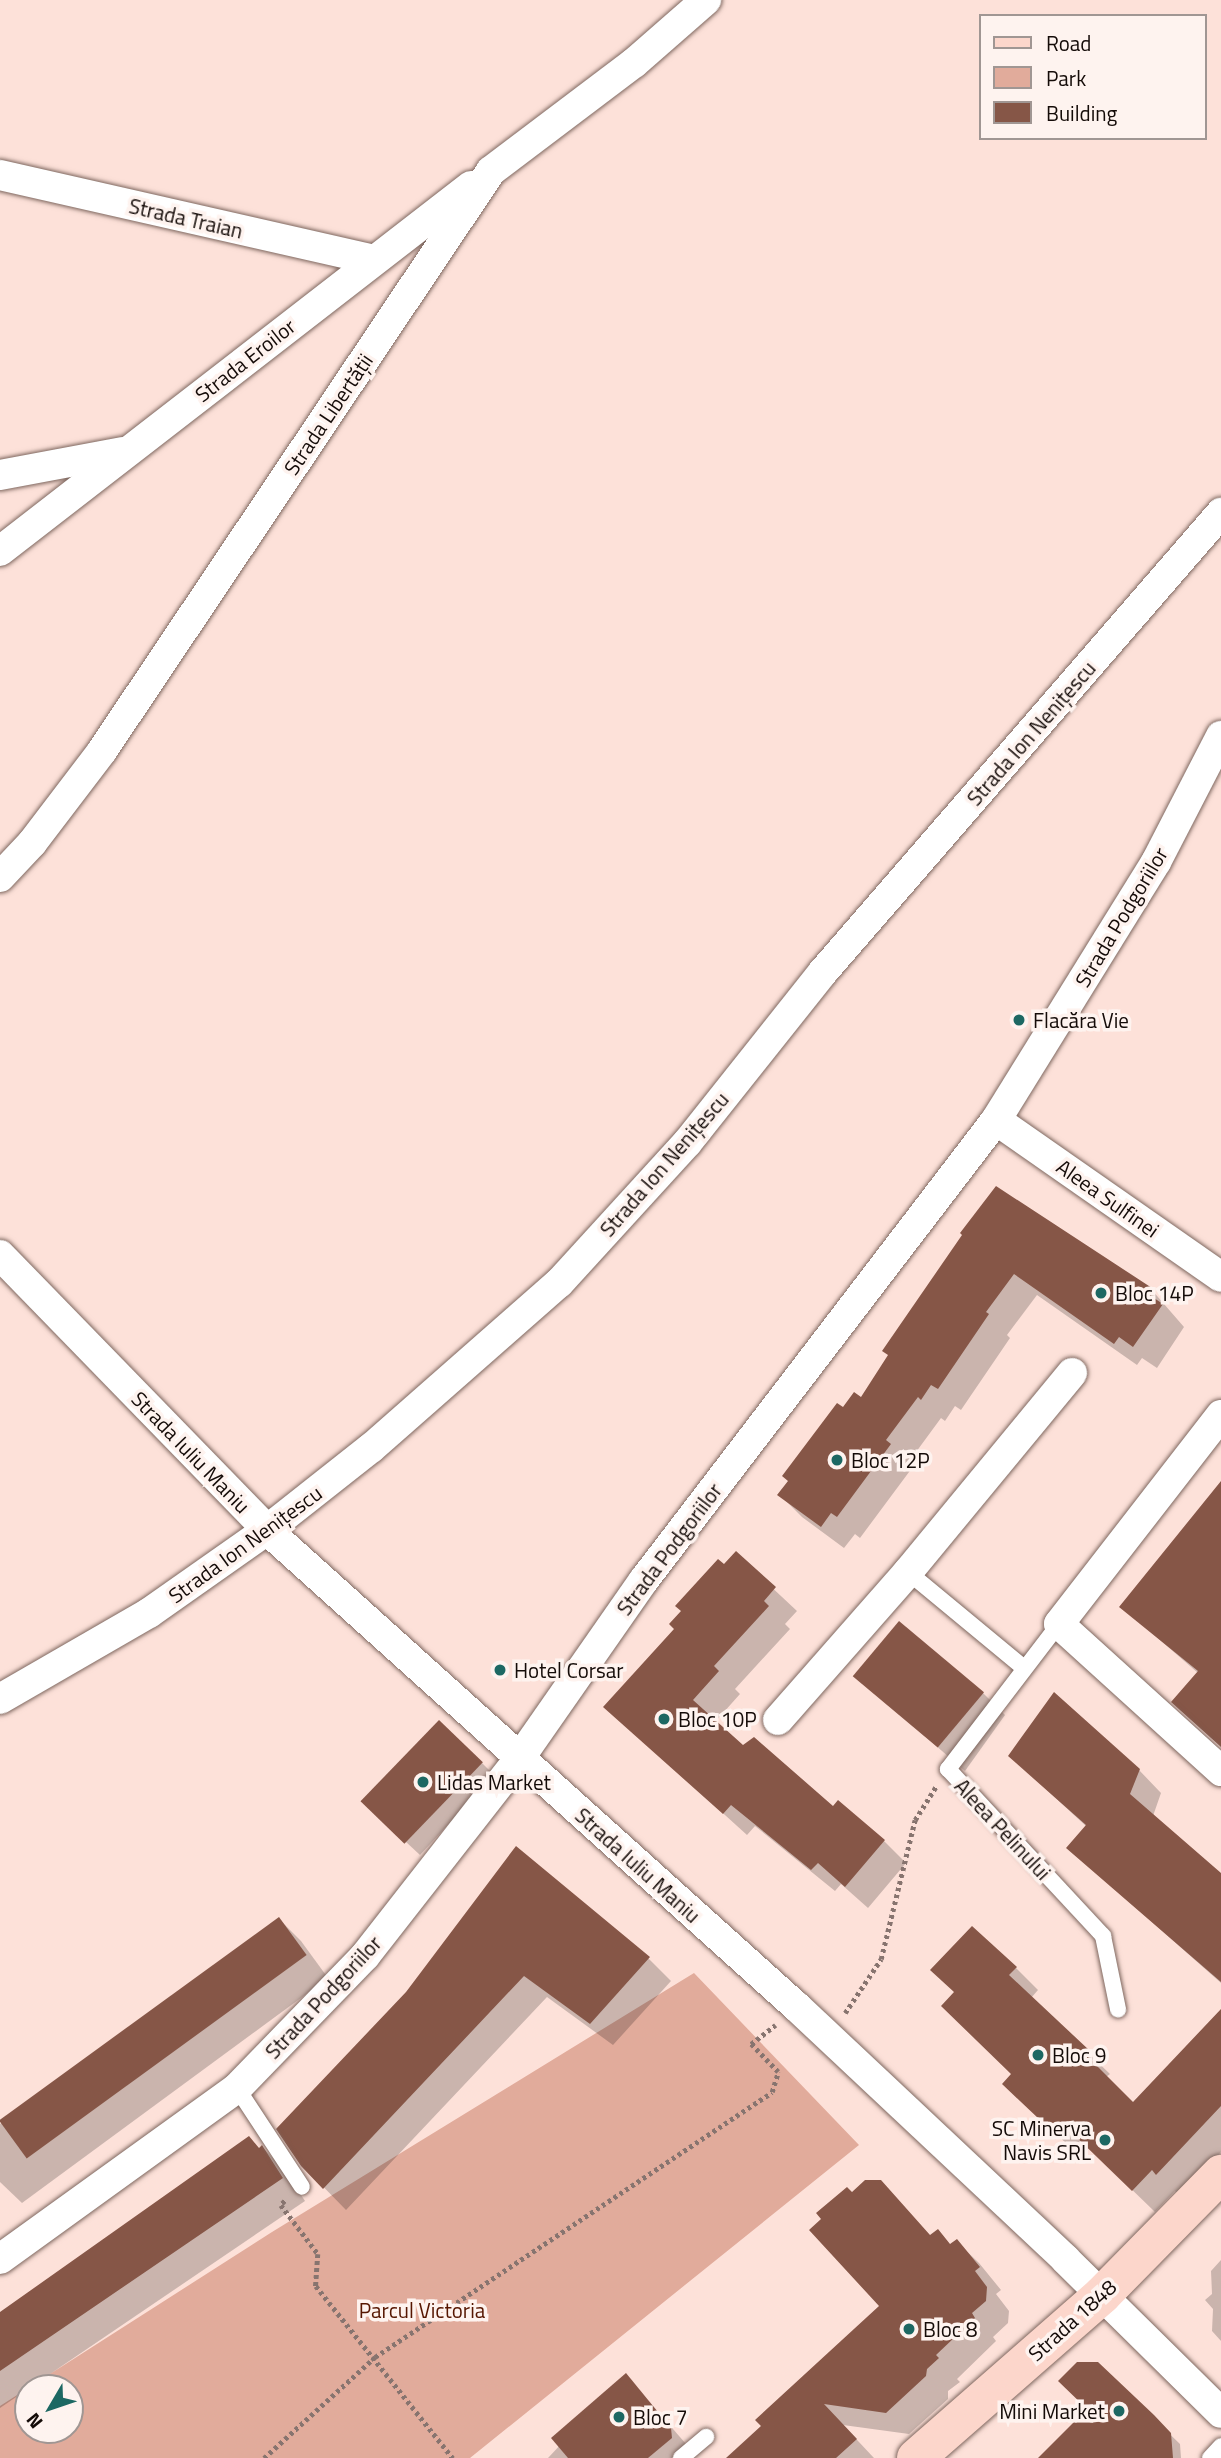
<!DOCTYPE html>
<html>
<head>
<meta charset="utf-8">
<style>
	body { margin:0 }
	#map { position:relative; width:1221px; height:2458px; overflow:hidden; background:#fde1d9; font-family:"Titillium Web",sans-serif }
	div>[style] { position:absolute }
	.green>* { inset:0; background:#e1ab9b }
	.shadow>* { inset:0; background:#0003 }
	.building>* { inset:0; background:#865647; transform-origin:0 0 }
	.path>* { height:4.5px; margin-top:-2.25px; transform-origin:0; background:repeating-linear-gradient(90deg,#87746f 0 3.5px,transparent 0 7px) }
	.roads { filter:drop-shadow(0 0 2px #7e675f) drop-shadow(0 0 2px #7e675f) }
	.lane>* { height:16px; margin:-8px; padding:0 8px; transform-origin:8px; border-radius:8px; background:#fff }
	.street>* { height:30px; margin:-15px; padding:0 15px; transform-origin:15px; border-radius:15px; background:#fff }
	.secondary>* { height:38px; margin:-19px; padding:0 19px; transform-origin:19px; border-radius:19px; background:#fcd6cb }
	.dots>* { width:19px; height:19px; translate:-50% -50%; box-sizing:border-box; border:4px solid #fef3ef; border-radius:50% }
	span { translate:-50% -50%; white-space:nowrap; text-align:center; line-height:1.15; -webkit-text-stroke:7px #fef3ef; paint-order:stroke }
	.street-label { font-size:21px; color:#140b08 }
	.poi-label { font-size:21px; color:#140b08 }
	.left { translate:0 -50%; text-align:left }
	.right { translate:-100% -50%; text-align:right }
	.park-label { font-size:21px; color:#561601 }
	.legend { position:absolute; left:979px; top:14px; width:228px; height:126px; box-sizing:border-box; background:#fef3ef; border:2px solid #a09693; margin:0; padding:9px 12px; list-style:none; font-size:21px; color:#140b08 }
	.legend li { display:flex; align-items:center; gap:14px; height:35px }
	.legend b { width:35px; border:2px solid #a09693 }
	.north { position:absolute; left:14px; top:2374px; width:70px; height:70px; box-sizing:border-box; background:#fef3ef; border:2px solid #a09693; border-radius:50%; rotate:231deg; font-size:19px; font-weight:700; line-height:28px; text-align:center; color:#140b08 }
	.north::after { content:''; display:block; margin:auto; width:24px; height:32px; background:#1d6863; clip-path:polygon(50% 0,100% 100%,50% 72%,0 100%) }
</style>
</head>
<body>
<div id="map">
	<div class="green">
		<div style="clip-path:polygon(evenodd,694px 1973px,859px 2145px,470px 2458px,0 2458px,0 2406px,272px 2232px,694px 1973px,28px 2388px,70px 2388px,70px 2430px,28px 2430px,28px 2388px)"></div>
	</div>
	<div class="shadow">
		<div style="clip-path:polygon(997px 1189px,1151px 1289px,1184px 1327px,1157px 1368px,1142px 1358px,1137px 1365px,1037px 1295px,1007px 1335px,1010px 1338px,961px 1410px,955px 1406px,945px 1421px,941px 1418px,908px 1463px,912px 1468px,860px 1538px,855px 1534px,844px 1548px,802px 1517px,780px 1495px,843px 1410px,861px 1399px)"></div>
		<div style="clip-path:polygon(1221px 1484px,1221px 1747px,1198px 1673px,1122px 1607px)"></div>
		<div style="clip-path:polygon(736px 1554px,797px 1611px,785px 1624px,790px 1629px,735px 1689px,740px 1694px,715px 1722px,743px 1747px,884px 1841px,906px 1863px,868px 1908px,841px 1884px,835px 1891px,755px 1826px,747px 1835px,606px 1707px,677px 1629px)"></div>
		<div style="clip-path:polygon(858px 1678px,983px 1693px,1005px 1715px,965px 1771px)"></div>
		<div style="clip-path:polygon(1010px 1756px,1139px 1770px,1161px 1793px,1153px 1816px,1221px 1876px,1221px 1983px,1068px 1848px,1087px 1827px)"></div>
		<div style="clip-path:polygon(482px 1763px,494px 1775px,420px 1855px,377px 1815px)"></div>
		<div style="clip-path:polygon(516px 1849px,649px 1959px,671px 1981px,613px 2045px,547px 1997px,346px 2210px,302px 2165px,408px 1993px)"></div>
		<div style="clip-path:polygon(279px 1919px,301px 1941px,328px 1978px,22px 2203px,0 2182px,0 2124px)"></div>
		<div style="clip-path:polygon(1016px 1968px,1038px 1990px,1031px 1998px,1110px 2074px,1106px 2077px,1133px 2104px,1221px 2011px,1221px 2152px,1180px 2196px,1175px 2191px,1155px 2212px,1089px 2148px,1081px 2157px,1026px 2106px,1013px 2074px,943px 2005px)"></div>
		<div style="clip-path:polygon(262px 2147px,284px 2169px,305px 2201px,0 2408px,0 2314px)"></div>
		<div style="clip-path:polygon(881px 2182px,935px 2243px,951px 2245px,956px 2241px,979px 2263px,1001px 2290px,996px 2294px,1009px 2311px,1008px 2323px,993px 2337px,996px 2341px,957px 2379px,960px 2382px,948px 2391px,948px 2399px,909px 2434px,843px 2425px,874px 2458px,729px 2458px,882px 2306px,852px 2194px)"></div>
		<div style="clip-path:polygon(1221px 2260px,1221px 2341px,1212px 2331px,1213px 2309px,1205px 2300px,1212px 2294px,1211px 2271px)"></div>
		<div style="clip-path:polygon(1097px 2364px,1180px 2444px,1181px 2458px,1041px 2458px,1089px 2409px)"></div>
		<div style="clip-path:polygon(626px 2375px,693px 2452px,693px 2458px,548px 2458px)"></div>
	</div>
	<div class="building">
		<div style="clip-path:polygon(996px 1186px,1152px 1288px,1148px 1294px,1163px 1304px,1133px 1347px,1119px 1337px,1114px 1344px,1014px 1274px,986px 1312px,989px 1314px,938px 1389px,931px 1385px,921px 1400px,918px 1397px,886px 1440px,891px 1444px,837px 1517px,831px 1513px,821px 1527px,777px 1495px,788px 1481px,782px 1476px,837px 1403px,843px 1407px,854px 1392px,861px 1397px,888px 1355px,882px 1351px,962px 1235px,960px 1233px)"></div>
		<div style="clip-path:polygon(1221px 1481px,1221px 1747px,1171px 1702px,1198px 1671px,1119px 1607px)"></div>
		<div style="clip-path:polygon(736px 1551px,776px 1587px,764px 1601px,769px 1606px,714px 1666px,719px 1671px,693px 1700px,743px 1745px,754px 1737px,833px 1806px,838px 1800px,885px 1840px,845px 1887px,818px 1863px,811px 1870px,731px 1805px,723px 1814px,603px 1707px,674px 1629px,669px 1624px,681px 1611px,675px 1606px,718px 1559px,724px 1564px)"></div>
		<div style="left:899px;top:1621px;width:111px;height:72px;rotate:40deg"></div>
		<div style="clip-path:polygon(1054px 1692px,1140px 1769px,1130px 1794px,1221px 1873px,1221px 1982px,1066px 1848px,1086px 1825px,1008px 1756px)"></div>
		<div style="left:439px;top:1720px;width:61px;height:113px;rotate:44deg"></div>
		<div style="clip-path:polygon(516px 1846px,650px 1957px,590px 2024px,524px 1976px,323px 2189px,301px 2166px,276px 2129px,406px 1992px)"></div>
		<div style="left:279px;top:1917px;width:47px;height:346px;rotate:54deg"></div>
		<div style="clip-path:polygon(972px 1926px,1017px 1967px,1009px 1975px,1089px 2050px,1085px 2054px,1133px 2102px,1221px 2009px,1221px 2106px,1156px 2175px,1152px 2170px,1132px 2191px,1066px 2127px,1057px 2136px,1002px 2084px,1011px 2074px,941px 2006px,954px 1992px,930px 1970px)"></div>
		<div style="clip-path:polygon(249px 2136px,259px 2148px,262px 2145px,283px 2178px,0 2371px,0 2312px)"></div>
		<div style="clip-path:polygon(865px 2180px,881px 2180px,930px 2235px,938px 2229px,950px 2244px,957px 2239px,980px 2267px,975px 2271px,987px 2287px,986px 2301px,972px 2313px,975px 2318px,936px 2355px,939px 2358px,927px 2369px,926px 2376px,886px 2413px,824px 2404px,857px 2439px,836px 2458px,726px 2458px,761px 2426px,755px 2420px,879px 2306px,809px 2230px,821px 2219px,816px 2213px,847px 2187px,852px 2192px)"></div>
		<div style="clip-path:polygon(1077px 2362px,1098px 2362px,1154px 2415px,1171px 2433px,1173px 2458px,1038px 2458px,1087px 2409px,1058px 2381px)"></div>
		<div style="clip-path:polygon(626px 2373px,671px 2428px,672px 2438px,648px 2458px,568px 2458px,551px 2438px)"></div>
	</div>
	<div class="path">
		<div style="left:845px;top:2013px;width:65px;rotate:-56.3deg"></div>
		<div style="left:881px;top:1959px;width:143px;rotate:-76.3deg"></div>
		<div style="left:915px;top:1820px;width:39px;rotate:-58deg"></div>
		<div style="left:285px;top:2201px;width:6px;rotate:135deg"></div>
		<div style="left:281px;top:2205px;width:61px;rotate:52.9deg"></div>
		<div style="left:318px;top:2254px;width:32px;rotate:94deg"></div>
		<div style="left:316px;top:2286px;width:220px;rotate:51.5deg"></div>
		<div style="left:264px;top:2458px;width:150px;rotate:-42.3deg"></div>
		<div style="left:375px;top:2357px;width:477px;rotate:-33.7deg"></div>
		<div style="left:772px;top:2092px;width:21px;rotate:-73deg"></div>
		<div style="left:778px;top:2072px;width:39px;rotate:-134deg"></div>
		<div style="left:751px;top:2044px;width:31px;rotate:-38deg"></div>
	</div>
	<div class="roads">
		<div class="lane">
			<div style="left:908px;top:1572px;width:149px;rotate:39.6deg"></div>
			<div style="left:1059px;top:1624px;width:183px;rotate:127.4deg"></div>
			<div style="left:948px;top:1769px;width:228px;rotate:47.1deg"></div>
			<div style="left:1103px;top:1936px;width:75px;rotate:78.4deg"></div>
			<div style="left:237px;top:2088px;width:118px;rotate:56.7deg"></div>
			<div style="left:681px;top:2458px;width:33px;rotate:-40deg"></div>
			<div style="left:1210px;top:2458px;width:16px;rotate:-47deg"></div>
		</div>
		<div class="street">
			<div style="left:0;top:175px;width:383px;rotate:12.8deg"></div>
			<div style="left:0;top:475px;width:125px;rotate:-10.6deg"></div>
			<div style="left:0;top:551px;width:596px;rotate:-37.77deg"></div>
			<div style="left:0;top:877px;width:47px;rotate:-46.7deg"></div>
			<div style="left:32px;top:843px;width:116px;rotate:-52.7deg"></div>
			<div style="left:102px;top:751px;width:698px;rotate:-56.15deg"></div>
			<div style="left:491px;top:171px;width:179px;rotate:-37.1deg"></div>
			<div style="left:634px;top:63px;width:96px;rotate:-41.2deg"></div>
			<div style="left:996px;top:1120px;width:274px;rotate:34.9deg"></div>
			<div style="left:0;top:1255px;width:383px;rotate:45.8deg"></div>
			<div style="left:267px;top:1530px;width:713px;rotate:41.99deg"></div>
			<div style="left:797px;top:2007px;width:368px;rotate:43.2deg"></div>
			<div style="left:1065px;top:2259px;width:219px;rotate:44.6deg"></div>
			<div style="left:1221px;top:1415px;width:264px;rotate:127.8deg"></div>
			<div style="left:1059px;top:1624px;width:219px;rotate:42.2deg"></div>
			<div style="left:0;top:1699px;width:172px;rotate:-30deg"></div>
			<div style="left:149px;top:1613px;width:144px;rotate:-35.1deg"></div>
			<div style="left:267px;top:1530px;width:132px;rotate:-38.3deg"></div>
			<div style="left:371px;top:1448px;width:250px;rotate:-41.3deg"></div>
			<div style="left:559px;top:1283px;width:190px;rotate:-47.6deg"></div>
			<div style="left:687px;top:1143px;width:218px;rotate:-51.5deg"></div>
			<div style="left:823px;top:972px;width:608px;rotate:-49.07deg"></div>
			<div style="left:778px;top:1720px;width:197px;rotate:-48.7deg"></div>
			<div style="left:908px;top:1572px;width:258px;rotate:-50.5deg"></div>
			<div style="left:0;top:2259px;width:292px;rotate:-35.8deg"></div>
			<div style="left:237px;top:2088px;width:184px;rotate:-45.9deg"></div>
			<div style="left:365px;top:1956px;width:250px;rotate:-52deg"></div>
			<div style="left:519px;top:1759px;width:218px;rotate:-55.1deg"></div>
			<div style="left:644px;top:1580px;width:579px;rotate:-52.58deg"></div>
			<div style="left:996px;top:1120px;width:304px;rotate:-58.2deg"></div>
			<div style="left:1156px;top:862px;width:142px;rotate:-62.7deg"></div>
		</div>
		<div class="secondary">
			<div style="left:916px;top:2458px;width:247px;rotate:-41.2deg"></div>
			<div style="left:1102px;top:2295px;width:170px;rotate:-45.5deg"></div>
		</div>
	</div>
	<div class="dots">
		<div style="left:1019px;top:1020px;background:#1d6863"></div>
		<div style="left:1101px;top:1293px;background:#1d6863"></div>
		<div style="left:837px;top:1460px;background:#1d6863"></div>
		<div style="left:500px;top:1670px;background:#1d6863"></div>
		<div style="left:664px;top:1719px;background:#1d6863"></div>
		<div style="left:423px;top:1782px;background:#1d6863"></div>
		<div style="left:1038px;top:2055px;background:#1d6863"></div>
		<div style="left:1105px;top:2140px;background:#1d6863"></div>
		<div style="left:909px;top:2329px;background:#1d6863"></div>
		<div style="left:1119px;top:2411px;background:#1d6863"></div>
		<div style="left:619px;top:2417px;background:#1d6863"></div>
	</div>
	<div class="street-label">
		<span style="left:186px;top:218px;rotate:13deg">Strada Traian</span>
		<span style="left:245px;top:360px;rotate:-38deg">Strada Eroilor</span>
		<span style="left:328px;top:414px;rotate:-56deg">Strada Libertății</span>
		<span style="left:1031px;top:733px;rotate:-49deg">Strada Ion Nenițescu</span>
		<span style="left:1121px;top:917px;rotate:-59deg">Strada Podgoriilor</span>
		<span style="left:664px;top:1164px;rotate:-49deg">Strada Ion Nenițescu</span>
		<span style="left:1108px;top:1198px;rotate:35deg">Aleea Sulfinei</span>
		<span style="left:191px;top:1452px;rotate:46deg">Strada Iuliu Maniu</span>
		<span style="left:245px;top:1544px;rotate:-36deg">Strada Ion Nenițescu</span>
		<span style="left:669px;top:1549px;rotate:-53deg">Strada Podgoriilor</span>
		<span style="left:1003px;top:1829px;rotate:47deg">Aleea Pelinului</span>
		<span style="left:638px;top:1865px;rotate:42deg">Strada Iuliu Maniu</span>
		<span style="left:323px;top:1997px;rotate:-47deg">Strada Podgoriilor</span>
		<span style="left:1072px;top:2320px;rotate:-42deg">Strada 1848</span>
	</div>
	<div class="poi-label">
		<span class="left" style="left:1033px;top:1020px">Flacăra Vie</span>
		<span class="left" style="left:1115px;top:1293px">Bloc 14P</span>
		<span class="left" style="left:851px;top:1460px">Bloc 12P</span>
		<span class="left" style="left:514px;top:1670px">Hotel Corsar</span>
		<span class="left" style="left:678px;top:1719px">Bloc 10P</span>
		<span class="left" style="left:437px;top:1782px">Lidas Market</span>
		<span class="left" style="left:1052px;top:2055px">Bloc 9</span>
		<span class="right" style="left:1091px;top:2140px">SC Minerva<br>Navis SRL</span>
		<span class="left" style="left:923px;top:2329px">Bloc 8</span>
		<span class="right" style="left:1105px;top:2411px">Mini Market</span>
		<span class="left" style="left:633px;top:2417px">Bloc 7</span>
	</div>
	<div class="park-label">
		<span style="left:422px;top:2310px">Parcul Victoria</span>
	</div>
	<ul class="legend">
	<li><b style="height:9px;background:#fcd6cb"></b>Road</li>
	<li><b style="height:19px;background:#e1ab9b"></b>Park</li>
	<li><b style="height:19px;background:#865647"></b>Building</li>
	</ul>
	<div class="north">N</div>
</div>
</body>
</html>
